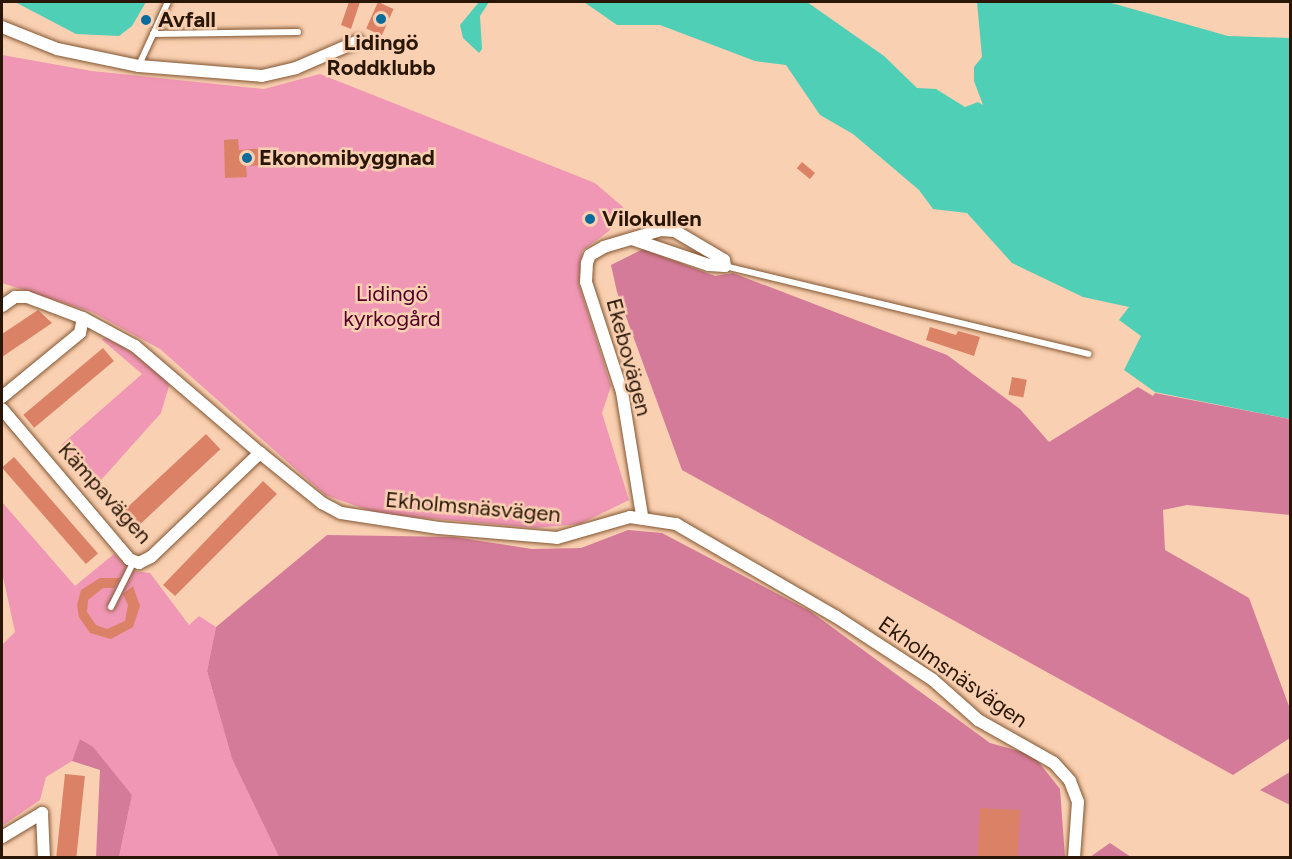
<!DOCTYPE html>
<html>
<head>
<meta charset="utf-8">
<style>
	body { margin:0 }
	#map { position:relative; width:1292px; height:859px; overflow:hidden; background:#f9d0b1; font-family:Figtree,sans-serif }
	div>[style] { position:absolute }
	.green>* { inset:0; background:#f097b5 }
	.forest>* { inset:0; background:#d57b9a }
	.water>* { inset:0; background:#50cfb7 }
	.building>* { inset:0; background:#db8166; transform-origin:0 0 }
	.roads { filter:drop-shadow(0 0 2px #825531) drop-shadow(0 0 2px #825531) }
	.lane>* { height:6px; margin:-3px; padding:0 3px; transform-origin:3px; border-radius:3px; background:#fff }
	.street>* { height:12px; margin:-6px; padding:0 6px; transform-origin:6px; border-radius:6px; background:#fff }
	.dots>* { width:16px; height:16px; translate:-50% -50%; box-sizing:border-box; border:3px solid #f9d0b1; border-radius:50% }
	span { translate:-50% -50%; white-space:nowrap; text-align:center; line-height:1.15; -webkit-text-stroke:5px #f9d0b1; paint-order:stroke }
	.poi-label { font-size:22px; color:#291607; font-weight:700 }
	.left { translate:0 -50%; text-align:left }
	.park-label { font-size:22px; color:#54002a }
	.street-label { font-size:22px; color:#291607 }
	.frame { position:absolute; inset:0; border:3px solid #291607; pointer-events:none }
</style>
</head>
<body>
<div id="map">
	<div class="green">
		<div style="clip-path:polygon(2px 55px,92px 71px,264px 89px,320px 74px,595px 183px,623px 207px,609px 231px,582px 251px,579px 285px,611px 386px,602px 413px,629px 500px,580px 524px,535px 528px,380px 514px,325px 495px,160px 349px,92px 312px,2px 283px)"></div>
		<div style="clip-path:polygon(107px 338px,165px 372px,169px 386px,161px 413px,93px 489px,61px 445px,142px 374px,101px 339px)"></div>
		<div style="clip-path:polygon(2px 502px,75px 586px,114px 554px,133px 571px,150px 573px,189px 625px,199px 616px,216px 627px,207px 671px,232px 759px,279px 857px,119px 857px,132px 795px,81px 739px,72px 761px,46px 777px,40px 800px,2px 826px,2px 645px,15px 632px,2px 572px)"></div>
	</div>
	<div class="forest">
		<div style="clip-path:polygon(643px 249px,715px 276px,733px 273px,947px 355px,1020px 409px,1049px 442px,1138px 387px,1153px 396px,1155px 393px,1290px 419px,1290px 515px,1187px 505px,1163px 510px,1165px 550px,1249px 598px,1290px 709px,1290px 738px,1233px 775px,682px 470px,617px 292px,611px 265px)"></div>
		<div style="clip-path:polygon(628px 530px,662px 533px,810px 611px,990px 743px,1033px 755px,1060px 789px,1065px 857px,279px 857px,232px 759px,207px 671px,216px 627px,327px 535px,454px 537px,532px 549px,581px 548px)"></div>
		<div style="clip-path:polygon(80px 739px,93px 747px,132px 795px,119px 857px,96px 857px,100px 770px,72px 761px)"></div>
		<div style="clip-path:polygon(1290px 772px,1290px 805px,1260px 790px)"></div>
		<div style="clip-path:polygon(1110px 843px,1131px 857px,1090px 857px)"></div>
	</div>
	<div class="water">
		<div style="clip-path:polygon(15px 2px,146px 2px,132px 26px,119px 36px,76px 34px)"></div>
		<div style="clip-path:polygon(479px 2px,489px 2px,480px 16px,482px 49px,479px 53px,463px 38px,460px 25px)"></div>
		<div style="clip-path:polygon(584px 2px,807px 2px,884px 56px,917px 88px,936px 89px,965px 107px,978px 102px,983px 105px,974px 81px,974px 67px,982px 57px,977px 2px,1108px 2px,1228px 36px,1290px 38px,1290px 419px,1155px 392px,1124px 370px,1141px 336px,1119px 320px,1129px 307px,1083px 297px,1012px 263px,967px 213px,933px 209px,919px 190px,853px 134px,820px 115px,786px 65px,755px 61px,660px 25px,617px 25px)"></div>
	</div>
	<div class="building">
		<div style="clip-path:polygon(349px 2px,360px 2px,351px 29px,341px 25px)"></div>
		<div style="left:378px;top:2px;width:17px;height:29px;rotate:24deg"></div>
		<div style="clip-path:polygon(238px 139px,239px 150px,269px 148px,270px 165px,246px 166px,247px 177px,225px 178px,224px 140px)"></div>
		<div style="left:802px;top:162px;width:17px;height:8px;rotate:40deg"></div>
		<div style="clip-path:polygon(38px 310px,52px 323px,2px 357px,2px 334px)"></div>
		<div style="clip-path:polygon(930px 327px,956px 335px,958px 331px,980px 337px,974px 356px,926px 340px)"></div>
		<div style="left:103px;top:348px;width:17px;height:104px;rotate:50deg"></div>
		<div style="left:1012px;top:377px;width:15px;height:18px;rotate:11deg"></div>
		<div style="left:206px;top:434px;width:21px;height:120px;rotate:47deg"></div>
		<div style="left:14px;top:457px;width:128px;height:16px;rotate:49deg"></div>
		<div style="clip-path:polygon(263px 481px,277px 494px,175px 596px,163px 585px)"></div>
		<div style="clip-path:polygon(100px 578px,120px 578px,114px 588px,103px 588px,88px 600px,87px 612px,96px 625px,107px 629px,125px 621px,128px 605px,123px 594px,133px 586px,140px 606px,133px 627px,111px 639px,90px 633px,79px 617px,77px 605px,81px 590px)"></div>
		<div style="left:65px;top:774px;width:20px;height:84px;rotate:6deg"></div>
		<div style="left:980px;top:808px;width:40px;height:50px;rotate:3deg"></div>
	</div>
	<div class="roads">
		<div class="lane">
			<div style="left:153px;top:34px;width:145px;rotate:-0.8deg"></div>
			<div style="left:139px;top:65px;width:69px;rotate:-65.3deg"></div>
			<div style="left:725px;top:266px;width:374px;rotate:13.6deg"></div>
			<div style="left:111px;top:607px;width:51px;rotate:-63.4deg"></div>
		</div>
		<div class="street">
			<div style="left:2px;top:27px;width:59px;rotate:21.8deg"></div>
			<div style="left:57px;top:49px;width:84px;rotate:11.7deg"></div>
			<div style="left:139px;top:66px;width:123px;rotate:4.6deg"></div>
			<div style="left:262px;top:76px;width:35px;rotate:-13deg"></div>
			<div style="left:296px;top:68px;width:68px;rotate:-23.5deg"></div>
			<div style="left:632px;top:239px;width:81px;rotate:18.7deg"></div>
			<div style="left:709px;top:265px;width:16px;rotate:4deg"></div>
			<div style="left:725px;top:266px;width:6px;rotate:-99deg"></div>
			<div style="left:724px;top:260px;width:57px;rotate:-149.4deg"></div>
			<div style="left:675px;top:231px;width:14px;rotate:-176deg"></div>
			<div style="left:661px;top:230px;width:59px;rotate:163.4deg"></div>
			<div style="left:604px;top:247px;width:16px;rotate:150deg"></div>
			<div style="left:590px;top:255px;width:9px;rotate:111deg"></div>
			<div style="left:587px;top:263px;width:19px;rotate:93deg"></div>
			<div style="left:586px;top:282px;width:116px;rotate:71.9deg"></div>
			<div style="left:622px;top:392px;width:126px;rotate:80.8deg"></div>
			<div style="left:2px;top:306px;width:16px;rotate:-35deg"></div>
			<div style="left:15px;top:297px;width:12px"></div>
			<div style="left:27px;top:297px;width:60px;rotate:20.6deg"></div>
			<div style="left:83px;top:318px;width:59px;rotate:28.3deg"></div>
			<div style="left:135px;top:346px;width:165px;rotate:40.6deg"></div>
			<div style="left:260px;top:453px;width:80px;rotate:38.9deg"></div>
			<div style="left:322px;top:503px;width:21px;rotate:28deg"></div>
			<div style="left:341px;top:513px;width:99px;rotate:8.7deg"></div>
			<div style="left:439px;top:528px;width:118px;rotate:4.8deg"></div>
			<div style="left:557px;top:538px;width:76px;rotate:-16deg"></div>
			<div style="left:630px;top:517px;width:47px;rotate:8.7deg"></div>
			<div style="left:676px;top:524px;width:184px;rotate:30.1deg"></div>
			<div style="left:835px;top:616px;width:117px;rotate:33.1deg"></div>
			<div style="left:933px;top:680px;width:60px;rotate:41.6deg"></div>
			<div style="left:978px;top:720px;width:87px;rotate:29.5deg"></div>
			<div style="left:1054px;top:763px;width:24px;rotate:48deg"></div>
			<div style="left:1070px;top:781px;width:22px;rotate:69deg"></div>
			<div style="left:1078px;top:802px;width:56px;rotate:94.1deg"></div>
			<div style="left:2px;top:397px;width:101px;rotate:-39.4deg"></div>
			<div style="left:80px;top:333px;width:15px;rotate:-79deg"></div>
			<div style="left:2px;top:409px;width:197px;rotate:49.7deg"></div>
			<div style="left:129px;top:559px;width:11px;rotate:22deg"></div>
			<div style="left:139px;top:563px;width:13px;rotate:-27deg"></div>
			<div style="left:151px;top:557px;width:151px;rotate:-43.7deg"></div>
			<div style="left:2px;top:837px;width:47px;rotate:-31deg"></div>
			<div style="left:42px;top:813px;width:45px;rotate:87.5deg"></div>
		</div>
	</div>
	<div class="dots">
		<div style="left:381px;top:19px;background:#0b6b9a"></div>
		<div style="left:146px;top:20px;background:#0b6b9a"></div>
		<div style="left:247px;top:158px;background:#0b6b9a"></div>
		<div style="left:590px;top:219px;background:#0b6b9a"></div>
	</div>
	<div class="poi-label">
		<span class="left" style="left:158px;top:20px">Avfall</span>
		<span style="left:381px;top:55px">Lidingö<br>Roddklubb</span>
		<span class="left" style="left:259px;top:158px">Ekonomibyggnad</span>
		<span class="left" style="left:602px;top:219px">Vilokullen</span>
	</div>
	<div class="park-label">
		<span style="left:392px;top:306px">Lidingö<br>kyrkogård</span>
	</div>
	<div class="street-label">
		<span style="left:629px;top:357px;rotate:75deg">Ekebovägen</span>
		<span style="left:105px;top:493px;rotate:48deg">Kämpavägen</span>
		<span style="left:473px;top:507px;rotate:5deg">Ekholmsnäsvägen</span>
		<span style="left:953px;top:672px;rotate:35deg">Ekholmsnäsvägen</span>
	</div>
	<div class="frame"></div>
</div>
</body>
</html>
